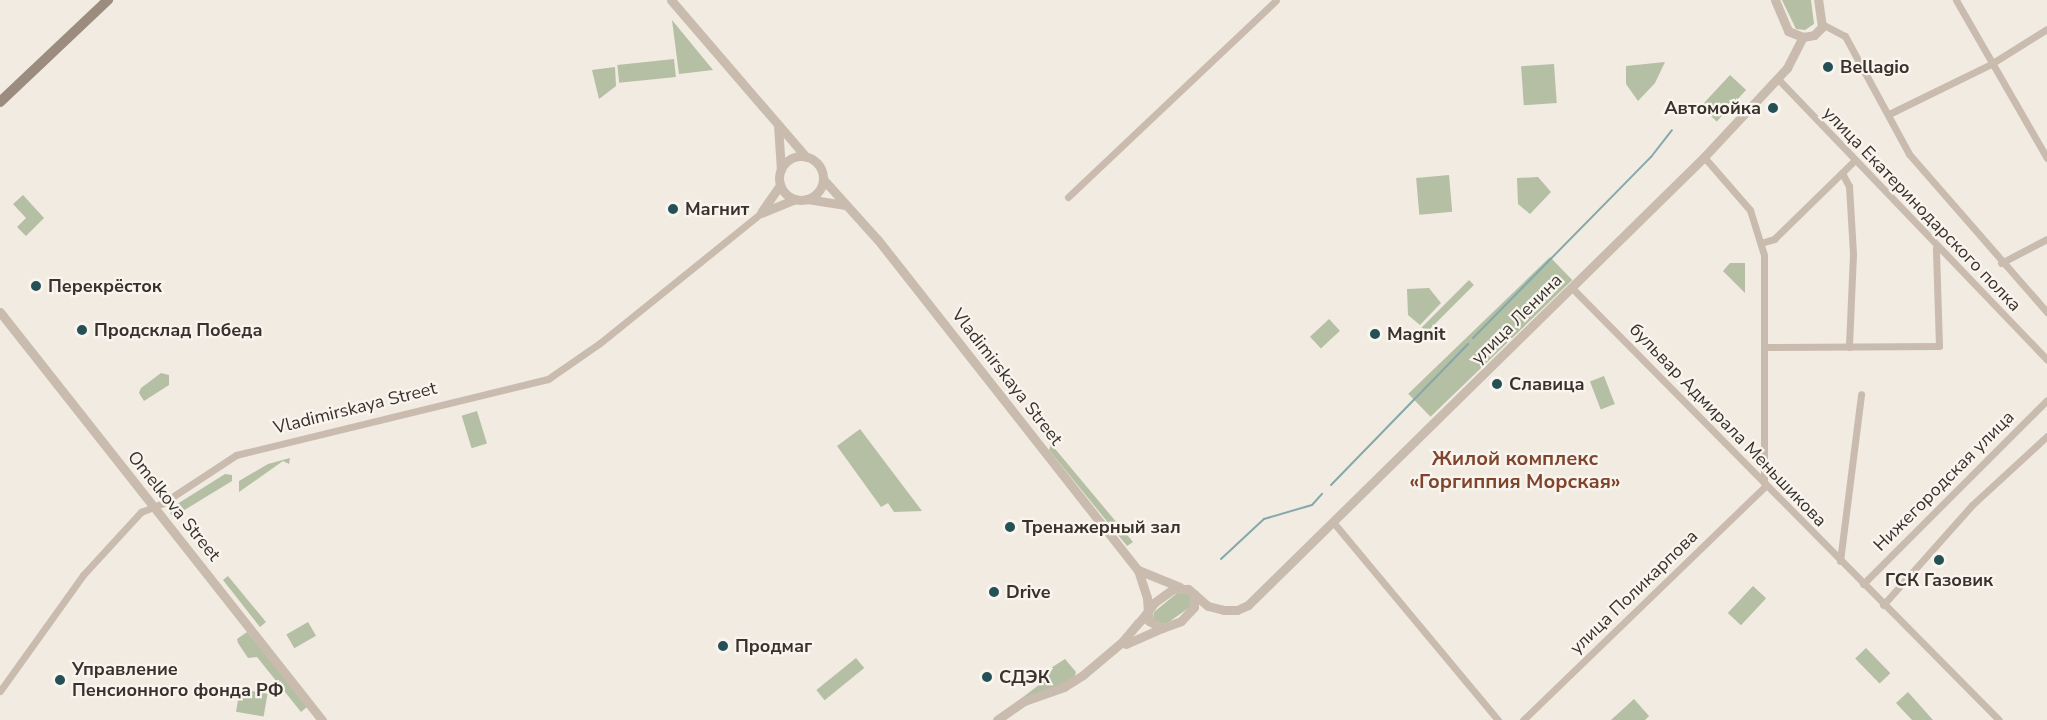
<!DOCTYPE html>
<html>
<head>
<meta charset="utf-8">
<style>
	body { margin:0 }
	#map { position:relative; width:2047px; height:720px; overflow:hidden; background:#f1ebe2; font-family:"Nunito Sans",sans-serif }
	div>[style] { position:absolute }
	.green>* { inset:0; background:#b4bfa3; transform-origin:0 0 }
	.stream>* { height:2px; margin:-1px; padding:0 1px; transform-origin:1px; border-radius:1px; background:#84a8ac }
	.minor>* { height:7px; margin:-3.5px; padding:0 3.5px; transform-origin:3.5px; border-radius:3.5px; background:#c9bcaf }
	.tertiary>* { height:9px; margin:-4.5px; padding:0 4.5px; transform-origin:4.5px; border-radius:4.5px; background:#c9bcaf }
	.tertiary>.ring { margin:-4.5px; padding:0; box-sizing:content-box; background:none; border:9px solid #c9bcaf; border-radius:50% }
	.secondary>* { height:10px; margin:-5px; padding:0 5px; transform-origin:5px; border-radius:5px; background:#9c8c80 }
	.dots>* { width:16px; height:16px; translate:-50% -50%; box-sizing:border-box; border:3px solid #f9f5ee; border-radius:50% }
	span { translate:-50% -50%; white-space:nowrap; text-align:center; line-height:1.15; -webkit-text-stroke:4.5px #f9f5ee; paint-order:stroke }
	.poi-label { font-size:18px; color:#38312c; font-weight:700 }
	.left { translate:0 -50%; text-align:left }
	.right { translate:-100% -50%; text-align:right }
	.street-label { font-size:18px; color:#38312c }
	.neighbourhood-label { font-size:20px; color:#7f452d; font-weight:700 }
</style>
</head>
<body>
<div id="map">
	<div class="green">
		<div style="clip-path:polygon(1782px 0,1811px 0,1814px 24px,1805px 30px,1796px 29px)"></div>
		<div style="clip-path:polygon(672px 20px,713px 70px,679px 74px)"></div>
		<div style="left:674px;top:59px;width:18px;height:57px;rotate:84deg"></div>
		<div style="clip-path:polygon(1665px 62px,1655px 83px,1638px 101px,1626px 84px,1626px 66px)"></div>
		<div style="left:1554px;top:64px;width:39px;height:33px;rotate:86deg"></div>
		<div style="clip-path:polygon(615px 67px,616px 86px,599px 99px,592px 70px)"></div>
		<div style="left:1730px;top:75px;width:22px;height:43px;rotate:43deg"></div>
		<div style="left:1449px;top:175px;width:37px;height:33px;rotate:85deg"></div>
		<div style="clip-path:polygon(1538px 177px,1551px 192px,1530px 214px,1518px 204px,1517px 178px)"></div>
		<div style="clip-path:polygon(23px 195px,44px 218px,26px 236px,17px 227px,26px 218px,13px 204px)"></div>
		<div style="left:1550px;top:257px;width:32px;height:197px;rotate:46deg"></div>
		<div style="clip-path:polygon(1730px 263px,1745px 263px,1745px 293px,1723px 271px)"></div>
		<div style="left:1469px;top:280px;width:7px;height:67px;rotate:45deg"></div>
		<div style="clip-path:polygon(1429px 288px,1441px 303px,1420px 325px,1408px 315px,1407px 289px)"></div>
		<div style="left:1329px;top:319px;width:16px;height:26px;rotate:47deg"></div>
		<div style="clip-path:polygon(161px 373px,169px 375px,169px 385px,144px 401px,139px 393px,141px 388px)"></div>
		<div style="left:1604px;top:376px;width:30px;height:15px;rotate:69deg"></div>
		<div style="left:477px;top:411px;width:34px;height:16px;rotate:73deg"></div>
		<div style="clip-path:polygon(860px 429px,922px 511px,894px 512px,888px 503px,881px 507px,837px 446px)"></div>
		<div style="clip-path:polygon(1051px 444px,1133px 542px,1127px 546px,1049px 450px)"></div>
		<div style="clip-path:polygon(290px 458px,289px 464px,283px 461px,239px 492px,239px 481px,268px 464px)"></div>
		<div style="clip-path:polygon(225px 474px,232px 475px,232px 481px,173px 517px,170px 513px,174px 506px)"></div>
		<div style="clip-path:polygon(228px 576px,266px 622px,260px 627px,223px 580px)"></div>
		<div style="left:1753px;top:586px;width:18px;height:37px;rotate:43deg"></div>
		<div style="clip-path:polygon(1186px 592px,1191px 597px,1190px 607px,1166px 624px,1153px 621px,1154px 612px,1176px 594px)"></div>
		<div style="left:308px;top:622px;width:16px;height:25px;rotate:60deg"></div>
		<div style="clip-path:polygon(247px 632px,308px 706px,301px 712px,257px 657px,248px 658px,238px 643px,237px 639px)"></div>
		<div style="left:1866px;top:648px;width:35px;height:15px;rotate:46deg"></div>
		<div style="left:856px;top:658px;width:13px;height:51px;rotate:51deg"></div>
		<div style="clip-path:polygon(1065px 659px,1076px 672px,1074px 678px,993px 720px,1048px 678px,1043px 673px)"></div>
		<div style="left:240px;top:689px;width:28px;height:23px;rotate:10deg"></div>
		<div style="clip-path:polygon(1908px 692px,1933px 720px,1912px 720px,1896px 703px)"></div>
		<div style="clip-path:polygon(1634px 699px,1649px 716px,1645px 720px,1611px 720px)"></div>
	</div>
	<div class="stream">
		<div style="left:1473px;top:338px;width:254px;rotate:-45.5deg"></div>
		<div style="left:1651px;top:157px;width:34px;rotate:-52deg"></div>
		<div style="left:1331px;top:485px;width:197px;rotate:-45.8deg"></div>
		<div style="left:1221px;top:559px;width:59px;rotate:-42.9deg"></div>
		<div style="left:1264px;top:519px;width:50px;rotate:-16.3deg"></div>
		<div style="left:1312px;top:505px;width:15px;rotate:-48deg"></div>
	</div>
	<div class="minor">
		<div style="left:1956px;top:0;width:182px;rotate:60.1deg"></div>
		<div style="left:1822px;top:24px;width:26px;rotate:28deg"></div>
		<div style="left:1845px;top:36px;width:134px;rotate:61.5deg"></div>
		<div style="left:1909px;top:154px;width:210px;rotate:48.9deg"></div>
		<div style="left:1777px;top:78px;width:390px;rotate:46.2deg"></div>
		<div style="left:1889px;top:114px;width:114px;rotate:-26.1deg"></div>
		<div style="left:1991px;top:64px;width:66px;rotate:-32deg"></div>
		<div style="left:1704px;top:157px;width:70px;rotate:49deg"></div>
		<div style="left:1750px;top:210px;width:47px;rotate:72.7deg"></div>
		<div style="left:1764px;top:255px;width:228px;rotate:90deg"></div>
		<div style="left:1842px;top:173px;width:15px;rotate:62deg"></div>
		<div style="left:1849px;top:186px;width:68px;rotate:86.6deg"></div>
		<div style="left:1853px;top:254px;width:93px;rotate:92.5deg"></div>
		<div style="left:1068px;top:197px;width:286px;rotate:-43.4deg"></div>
		<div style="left:1761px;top:243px;width:14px;rotate:-17deg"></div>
		<div style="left:1774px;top:239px;width:112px;rotate:-44.3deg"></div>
		<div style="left:2001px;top:263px;width:52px;rotate:-27.6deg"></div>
		<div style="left:1572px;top:288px;width:607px;rotate:45.33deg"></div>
		<div style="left:1764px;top:347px;width:175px;rotate:-0.3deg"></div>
		<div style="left:1939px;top:346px;width:98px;rotate:-91.8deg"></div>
		<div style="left:1333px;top:522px;width:258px;rotate:50.2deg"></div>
		<div style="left:1840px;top:561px;width:168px;rotate:-82.8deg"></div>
		<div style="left:1863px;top:584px;width:260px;rotate:-45deg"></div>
		<div style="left:1883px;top:605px;width:134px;rotate:-48.3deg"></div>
		<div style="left:1972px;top:505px;width:102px;rotate:-42.6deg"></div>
		<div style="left:0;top:691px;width:143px;rotate:-54.4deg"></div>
		<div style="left:83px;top:575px;width:86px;rotate:-47.4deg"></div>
		<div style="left:141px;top:512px;width:24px;rotate:-22deg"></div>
		<div style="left:163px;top:503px;width:87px;rotate:-33.3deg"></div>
		<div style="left:236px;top:455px;width:321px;rotate:-13.7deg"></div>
		<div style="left:548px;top:379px;width:63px;rotate:-34.7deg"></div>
		<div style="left:600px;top:343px;width:207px;rotate:-38.9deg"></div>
		<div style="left:1523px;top:720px;width:338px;rotate:-44deg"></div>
	</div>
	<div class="tertiary">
		<div style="left:671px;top:0;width:207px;rotate:49.3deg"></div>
		<div style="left:1775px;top:0;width:34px;rotate:67deg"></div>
		<div style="left:1788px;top:31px;width:16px;rotate:22deg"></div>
		<div style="left:1803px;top:37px;width:11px;rotate:-10deg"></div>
		<div style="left:1814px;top:35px;width:11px;rotate:-45deg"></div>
		<div style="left:1822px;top:27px;width:27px;rotate:-98deg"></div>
		<div style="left:778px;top:125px;width:45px;rotate:86.2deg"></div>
		<div class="ring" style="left:779px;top:156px;width:35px;height:35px"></div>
		<div style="left:823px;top:179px;width:82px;rotate:48deg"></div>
		<div style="left:878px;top:240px;width:420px;rotate:51.8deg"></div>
		<div style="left:1138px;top:570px;width:29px;rotate:72deg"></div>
		<div style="left:1147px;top:598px;width:13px;rotate:86deg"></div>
		<div style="left:1148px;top:611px;width:10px;rotate:84deg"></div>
		<div style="left:1149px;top:621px;width:15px;rotate:28deg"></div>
		<div style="left:1162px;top:628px;width:20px;rotate:-20deg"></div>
		<div style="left:1181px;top:621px;width:19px;rotate:-47deg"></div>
		<div style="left:1194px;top:607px;width:13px;rotate:-90deg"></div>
		<div style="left:1194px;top:594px;width:8px;rotate:-140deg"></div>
		<div style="left:1188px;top:589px;width:15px;rotate:180deg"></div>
		<div style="left:1173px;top:589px;width:24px;rotate:144deg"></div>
		<div style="left:1154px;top:603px;width:10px;rotate:127deg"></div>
		<div style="left:1148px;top:611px;width:11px;rotate:128deg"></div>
		<div style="left:1141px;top:620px;width:4px;rotate:135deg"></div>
		<div style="left:1138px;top:623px;width:25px;rotate:130deg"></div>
		<div style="left:1122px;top:642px;width:51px;rotate:139.8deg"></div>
		<div style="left:1083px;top:675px;width:22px;rotate:148deg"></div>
		<div style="left:1064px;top:687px;width:42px;rotate:160.7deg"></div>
		<div style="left:1024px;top:701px;width:33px;rotate:145deg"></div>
		<div style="left:807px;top:199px;width:39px;rotate:9deg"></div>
		<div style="left:762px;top:211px;width:32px;rotate:-55deg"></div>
		<div style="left:761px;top:213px;width:37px;rotate:-22deg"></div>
		<div style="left:0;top:312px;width:520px;rotate:51.72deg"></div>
		<div style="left:1138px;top:570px;width:45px;rotate:22deg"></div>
		<div style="left:1194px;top:594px;width:18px;rotate:41deg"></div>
		<div style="left:1208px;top:606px;width:16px;rotate:14deg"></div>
		<div style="left:1224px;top:610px;width:13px"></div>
		<div style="left:1237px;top:610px;width:12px;rotate:-24deg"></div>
		<div style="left:1248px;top:605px;width:639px;rotate:-44.49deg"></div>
		<div style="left:1704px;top:157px;width:122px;rotate:-47deg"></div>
		<div style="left:1787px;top:68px;width:35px;rotate:-63deg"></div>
		<div style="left:1126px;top:644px;width:39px;rotate:-24deg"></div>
	</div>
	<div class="secondary">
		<div style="left:0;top:102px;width:149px;rotate:-43.4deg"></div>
	</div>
	<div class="dots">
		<div style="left:1828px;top:67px;background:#255056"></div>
		<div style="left:1773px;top:108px;background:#255056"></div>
		<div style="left:673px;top:209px;background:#255056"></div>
		<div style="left:36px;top:286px;background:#255056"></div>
		<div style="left:82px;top:330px;background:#255056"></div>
		<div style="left:1375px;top:334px;background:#255056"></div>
		<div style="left:1497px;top:384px;background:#255056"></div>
		<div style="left:1010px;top:527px;background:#255056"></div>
		<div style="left:1939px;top:560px;background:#255056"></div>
		<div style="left:994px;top:592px;background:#255056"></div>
		<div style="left:723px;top:646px;background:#255056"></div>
		<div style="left:987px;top:677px;background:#255056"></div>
		<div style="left:60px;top:680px;background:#255056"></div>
	</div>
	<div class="poi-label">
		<span class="left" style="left:1840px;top:67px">Bellagio</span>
		<span class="right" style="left:1761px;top:108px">Автомойка</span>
		<span class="left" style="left:685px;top:209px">Магнит</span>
		<span class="left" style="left:48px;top:286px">Перекрёсток</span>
		<span class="left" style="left:94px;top:330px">Продсклад Победа</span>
		<span class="left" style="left:1387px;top:334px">Magnit</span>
		<span class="left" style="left:1509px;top:384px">Славица</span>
		<span class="left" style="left:1022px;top:527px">Тренажерный зал</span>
		<span style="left:1939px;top:580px">ГСК Газовик</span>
		<span class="left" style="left:1006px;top:592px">Drive</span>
		<span class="left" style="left:735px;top:646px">Продмаг</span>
		<span class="left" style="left:72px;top:680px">Управление<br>Пенсионного фонда РФ</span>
		<span class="left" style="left:999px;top:677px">СДЭК</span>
	</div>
	<div class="street-label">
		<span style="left:1922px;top:209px;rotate:46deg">улица Екатеринодарского полка</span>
		<span style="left:1517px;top:319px;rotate:-45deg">улица Ленина</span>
		<span style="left:1007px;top:377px;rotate:52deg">Vladimirskaya Street</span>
		<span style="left:355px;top:408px;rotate:-14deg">Vladimirskaya Street</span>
		<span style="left:1728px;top:425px;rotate:46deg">бульвар Адмирала Меньшикова</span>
		<span style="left:1944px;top:481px;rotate:-45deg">Нижегородская улица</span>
		<span style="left:174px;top:506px;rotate:51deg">Omelkova Street</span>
		<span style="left:1634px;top:592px;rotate:-44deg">улица Поликарпова</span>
	</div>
	<div class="neighbourhood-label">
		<span style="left:1515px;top:470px">Жилой комплекс<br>«Горгиппия Морская»</span>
	</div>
</div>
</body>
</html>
